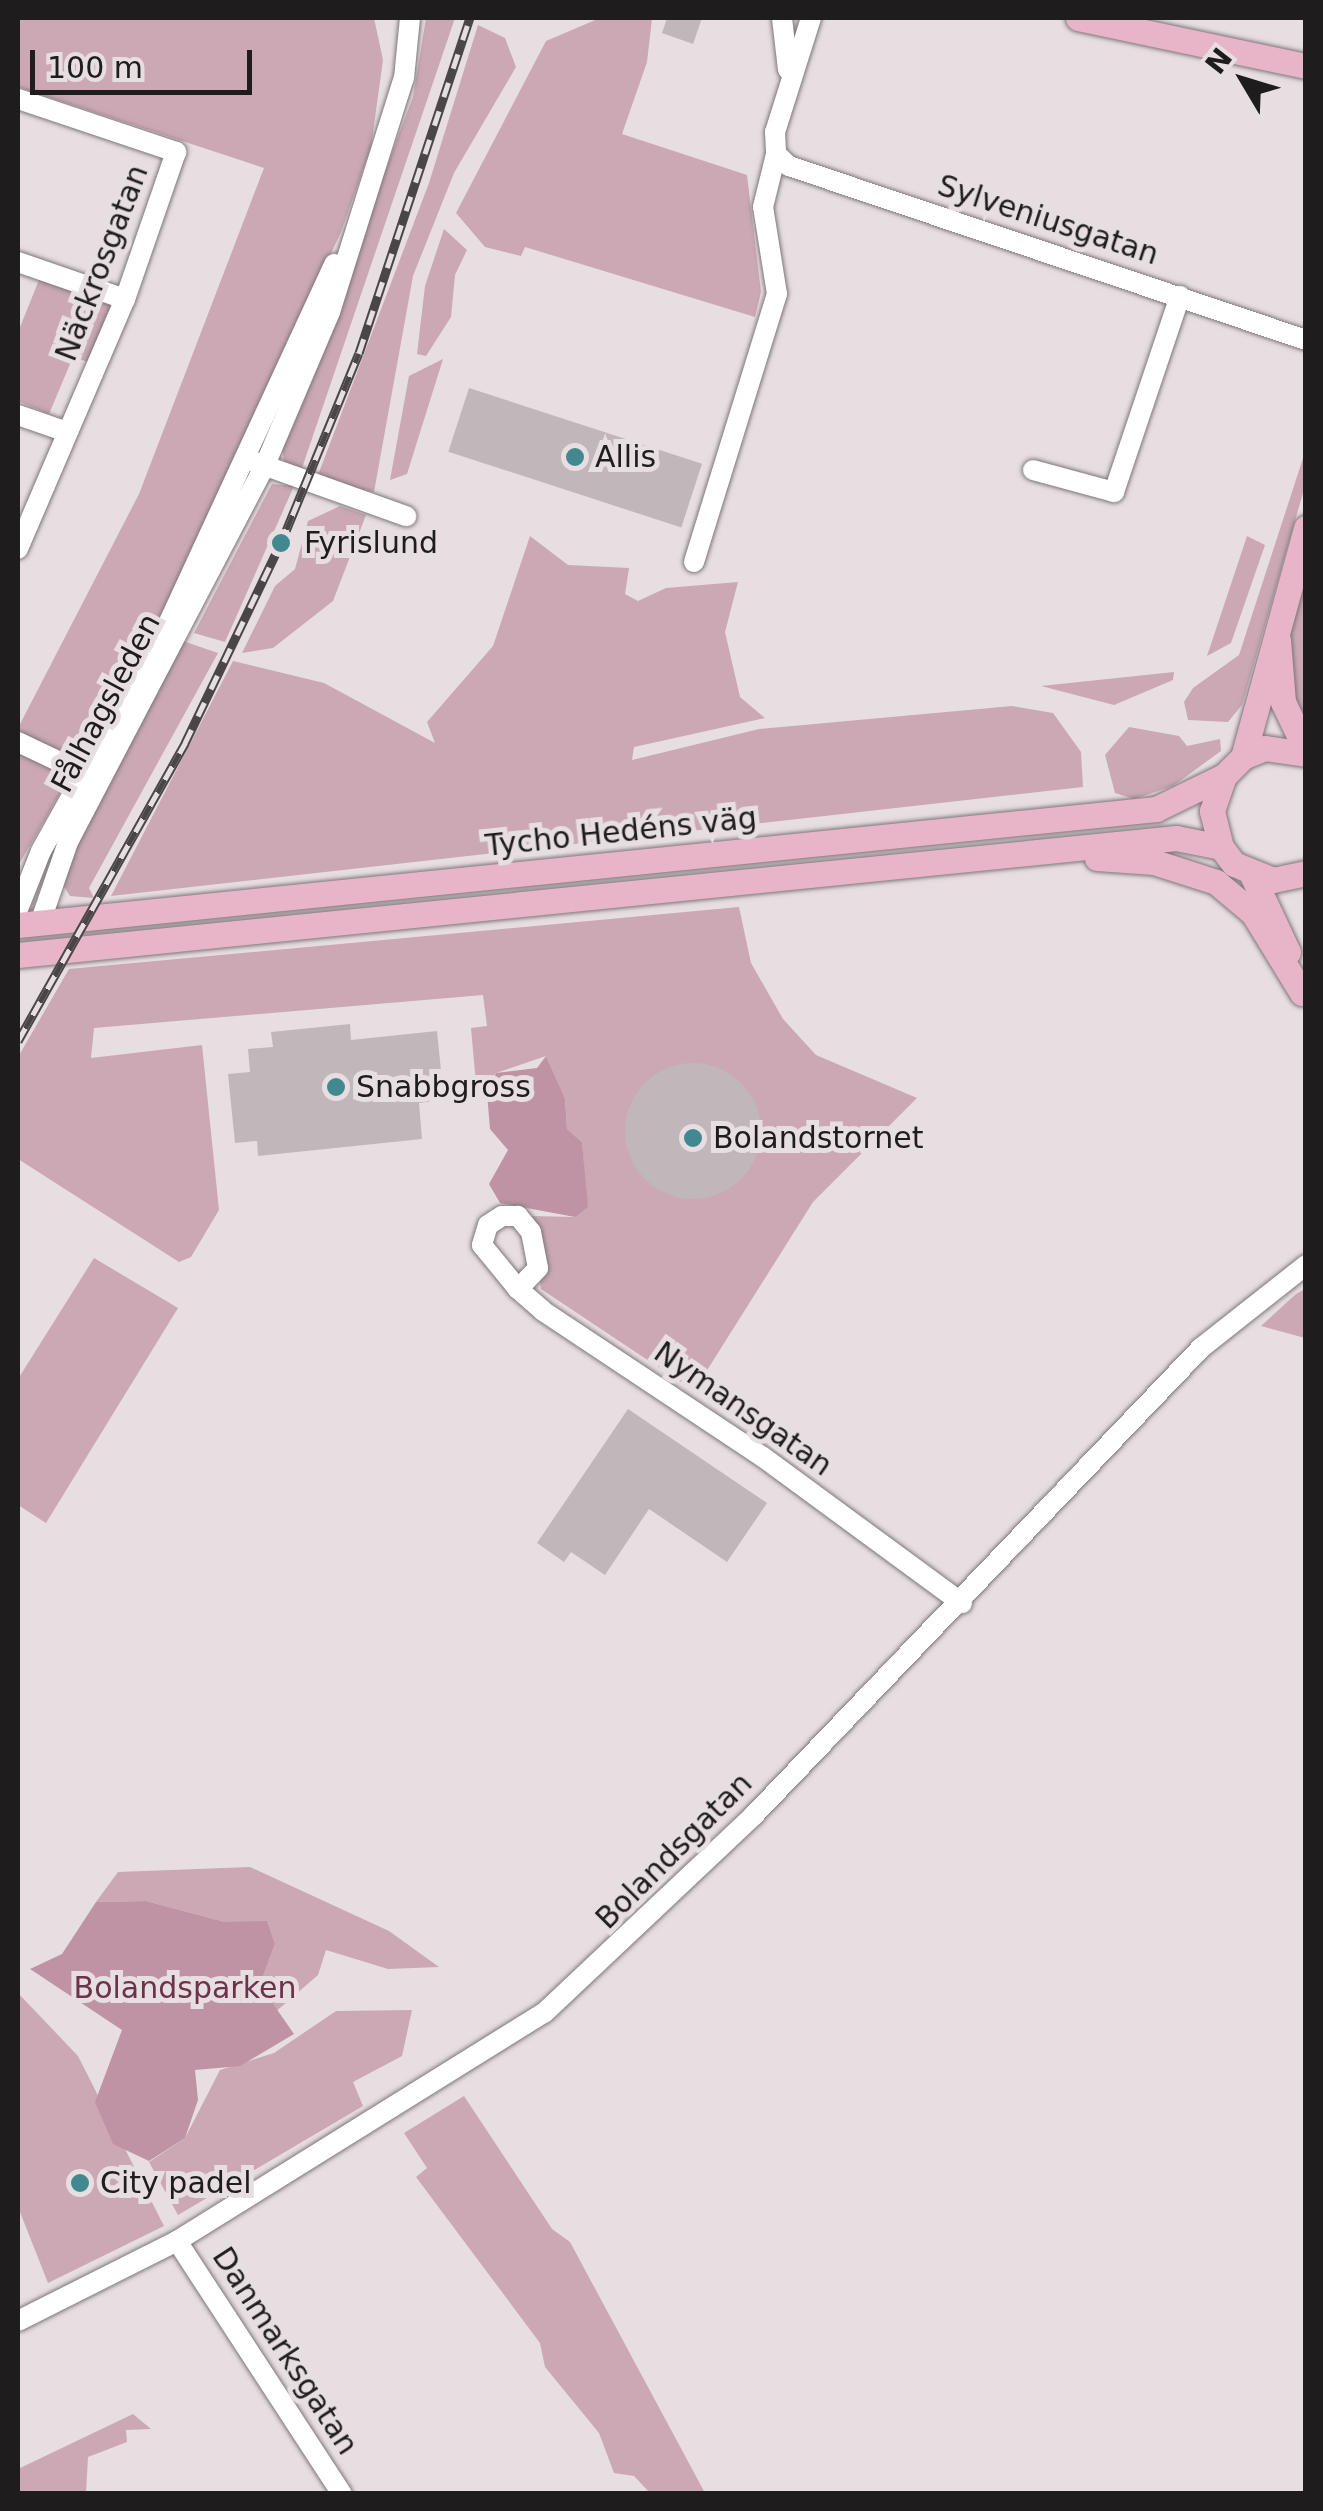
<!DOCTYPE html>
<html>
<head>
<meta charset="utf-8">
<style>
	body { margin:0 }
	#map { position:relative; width:1323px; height:2511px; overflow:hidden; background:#e7dee1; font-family:"DejaVu Sans",sans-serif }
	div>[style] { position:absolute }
	.green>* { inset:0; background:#cba8b4 }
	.forest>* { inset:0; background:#bf93a3 }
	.building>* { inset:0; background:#c0b7ba; transform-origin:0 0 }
	.round { border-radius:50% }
	.roads { filter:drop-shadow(0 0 2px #7e7679) drop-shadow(0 0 2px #7e7679) }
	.minor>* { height:20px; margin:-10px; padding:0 10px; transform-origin:10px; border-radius:10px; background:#fff }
	.major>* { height:25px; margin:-12.5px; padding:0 12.5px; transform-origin:12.5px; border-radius:12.5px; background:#e8b4c8 }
	.rail>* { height:9px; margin-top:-4.5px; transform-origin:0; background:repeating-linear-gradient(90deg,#e7dee1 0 15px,#4a4647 0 30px); box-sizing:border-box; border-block:2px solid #4a4647 }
	.dots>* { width:28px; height:28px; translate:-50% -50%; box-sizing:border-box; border:5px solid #e7dee1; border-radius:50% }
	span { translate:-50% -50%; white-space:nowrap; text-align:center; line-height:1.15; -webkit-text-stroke:10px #e7dee1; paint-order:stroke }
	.street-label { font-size:30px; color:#1f1c1d }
	.poi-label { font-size:30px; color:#1f1c1d }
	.left { translate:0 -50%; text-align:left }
	.park-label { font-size:30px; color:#6b3249 }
	.frame { position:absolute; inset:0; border:20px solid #1f1c1d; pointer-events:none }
	.north { position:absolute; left:1193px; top:30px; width:100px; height:100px; -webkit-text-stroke:8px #e7dee1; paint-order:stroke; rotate:308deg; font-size:28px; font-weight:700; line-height:40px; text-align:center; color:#1f1c1d }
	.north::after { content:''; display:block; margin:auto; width:35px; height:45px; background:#1f1c1d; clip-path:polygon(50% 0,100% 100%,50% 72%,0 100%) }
	.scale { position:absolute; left:30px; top:50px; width:222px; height:45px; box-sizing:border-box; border:5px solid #1f1c1d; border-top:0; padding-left:12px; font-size:30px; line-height:35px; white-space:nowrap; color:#1f1c1d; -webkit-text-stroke:8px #e7dee1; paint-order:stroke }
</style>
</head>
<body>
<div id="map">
	<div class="green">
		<div style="clip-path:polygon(18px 18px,374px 18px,383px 60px,371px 147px,341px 232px,159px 622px,18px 866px,18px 728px,139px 494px,264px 168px,18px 87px)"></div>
		<div style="clip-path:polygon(426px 18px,455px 18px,302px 468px,284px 462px,282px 444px,413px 97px)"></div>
		<div style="clip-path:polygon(600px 18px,652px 19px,647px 62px,622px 134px,747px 175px,761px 292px,755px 317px,525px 247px,521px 256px,485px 247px,456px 213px,546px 41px)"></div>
		<div style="clip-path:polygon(478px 25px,505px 38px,516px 67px,454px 173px,413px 276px,374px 492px,347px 487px,318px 475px,429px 183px)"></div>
		<div style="clip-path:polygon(444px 229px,467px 250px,455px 275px,451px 317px,426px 356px,417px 354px,425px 286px)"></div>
		<div style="clip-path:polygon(41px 275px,116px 300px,88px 362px,73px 357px,49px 414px,18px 401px,18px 332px)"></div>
		<div style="clip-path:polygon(443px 359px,407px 474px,390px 480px,409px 376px)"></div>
		<div style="clip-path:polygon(1305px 452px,1305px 486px,1242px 705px,1228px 722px,1188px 720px,1184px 702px,1193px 688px,1239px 655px)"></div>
		<div style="clip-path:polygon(272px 484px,294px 486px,225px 642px,194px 633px)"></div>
		<div style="clip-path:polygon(340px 506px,366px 515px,333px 601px,273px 648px,242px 653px,275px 586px,295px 569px,308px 521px)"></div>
		<div style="clip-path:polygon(530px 536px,568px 565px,629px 568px,625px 594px,638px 601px,666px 588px,738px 582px,725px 632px,740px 697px,765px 718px,634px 747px,632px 760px,759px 729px,1012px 706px,1053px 713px,1081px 752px,1083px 787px,111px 896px,233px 661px,324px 683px,435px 743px,427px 722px,493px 646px)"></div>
		<div style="clip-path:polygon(1247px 536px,1265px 545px,1231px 643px,1207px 656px)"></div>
		<div style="clip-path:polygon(1305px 567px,1305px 736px,1286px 675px,1293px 600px)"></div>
		<div style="clip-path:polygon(183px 641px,218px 653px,89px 888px,94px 898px,70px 896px,62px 883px,81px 835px)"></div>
		<div style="clip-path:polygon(1174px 672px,1173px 680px,1114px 705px,1041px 686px)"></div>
		<div style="clip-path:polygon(1129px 727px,1179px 736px,1187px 746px,1220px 739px,1221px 751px,1173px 786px,1134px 799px,1115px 793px,1105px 755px)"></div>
		<div style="clip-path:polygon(739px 907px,751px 963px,783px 1019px,816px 1055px,917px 1098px,813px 1202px,694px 1391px,541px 1289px,530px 1216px,575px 1217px,586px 1199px,582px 1142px,567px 1129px,565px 1098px,546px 1056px,496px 1073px,477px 1095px,471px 1028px,487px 1026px,483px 995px,94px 1028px,91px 1058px,202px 1045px,219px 1210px,191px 1257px,179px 1262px,18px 1159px,18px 1057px,69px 969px)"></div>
		<div style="clip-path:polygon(94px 1258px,178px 1308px,46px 1523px,18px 1505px,18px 1379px)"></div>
		<div style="clip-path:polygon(1305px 1289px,1305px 1338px,1261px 1326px,1296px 1294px)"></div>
		<div style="clip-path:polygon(250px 1867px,389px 1931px,439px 1967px,388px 1969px,326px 1950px,318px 1975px,273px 2014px,260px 1985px,275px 1944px,267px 1922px,225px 1922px,146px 1901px,96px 1902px,118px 1872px)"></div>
		<div style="clip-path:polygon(18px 1993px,78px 2056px,164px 2226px,48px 2283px,18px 2207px)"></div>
		<div style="clip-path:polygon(412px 2010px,402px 2056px,353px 2082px,363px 2106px,178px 2215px,149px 2162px,185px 2138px,220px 2070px,274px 2053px,336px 2011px)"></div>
		<div style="clip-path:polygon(464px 2096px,552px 2229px,570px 2242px,705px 2493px,650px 2493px,634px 2476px,614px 2473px,599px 2433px,545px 2367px,540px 2343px,416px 2177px,427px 2168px,404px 2133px)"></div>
		<div style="clip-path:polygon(133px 2414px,151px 2429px,126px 2430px,127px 2442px,88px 2457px,86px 2493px,18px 2493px,18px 2469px)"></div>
	</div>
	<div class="forest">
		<div style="clip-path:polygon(546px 1056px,565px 1098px,567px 1129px,582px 1142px,588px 1207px,575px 1217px,500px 1203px,489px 1184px,508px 1150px,490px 1129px,487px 1093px,496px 1073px,537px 1068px)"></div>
		<div style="clip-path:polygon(146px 1901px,225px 1922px,267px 1921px,275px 1944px,260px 1985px,294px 2034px,240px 2066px,195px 2070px,198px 2100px,185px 2138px,149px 2161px,113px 2144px,95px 2102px,122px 2030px,30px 1969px,62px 1954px,96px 1902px)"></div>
	</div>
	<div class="building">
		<div style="clip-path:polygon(667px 18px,702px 18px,693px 44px,662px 33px)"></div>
		<div style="left:469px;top:388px;width:245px;height:67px;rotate:18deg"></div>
		<div style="clip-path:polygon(350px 1024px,351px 1040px,437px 1031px,444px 1100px,419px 1103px,422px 1139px,258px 1156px,257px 1141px,235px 1143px,228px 1074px,250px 1072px,248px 1049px,273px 1047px,271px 1032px)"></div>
		<div class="round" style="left:625px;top:1063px;width:136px;height:136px"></div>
		<div style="clip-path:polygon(628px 1409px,767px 1503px,727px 1562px,649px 1509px,605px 1575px,571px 1552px,564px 1562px,537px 1543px)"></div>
	</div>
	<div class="roads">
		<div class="minor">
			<div style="left:782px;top:18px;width:52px;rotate:83.4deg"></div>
			<div style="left:811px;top:18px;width:120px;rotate:107.5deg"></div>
			<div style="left:775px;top:132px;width:22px;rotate:87deg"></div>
			<div style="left:776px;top:154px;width:18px;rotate:43deg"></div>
			<div style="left:789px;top:166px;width:545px;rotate:18.6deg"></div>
			<div style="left:18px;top:99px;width:167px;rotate:18.5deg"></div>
			<div style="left:176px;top:152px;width:156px;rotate:109.1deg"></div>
			<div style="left:125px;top:299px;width:272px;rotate:113.2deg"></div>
			<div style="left:18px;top:262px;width:113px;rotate:19.1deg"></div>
			<div style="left:18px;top:415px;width:52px;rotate:19.1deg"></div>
			<div style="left:252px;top:461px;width:164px;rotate:19.7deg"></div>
			<div style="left:1033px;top:470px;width:84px;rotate:15.2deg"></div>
			<div style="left:1114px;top:492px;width:207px;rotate:-71.4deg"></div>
			<div style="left:694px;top:562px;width:281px;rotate:-72.8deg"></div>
			<div style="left:777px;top:294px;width:88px;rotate:-99.1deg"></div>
			<div style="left:763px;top:207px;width:55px;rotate:-76.2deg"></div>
			<div style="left:18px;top:742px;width:89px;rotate:25.4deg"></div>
			<div style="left:18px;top:909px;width:62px;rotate:-68.4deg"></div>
			<div style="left:41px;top:851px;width:258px;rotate:-60.8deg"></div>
			<div style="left:167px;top:626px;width:399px;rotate:-65.2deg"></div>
			<div style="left:40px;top:923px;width:86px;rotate:-70.9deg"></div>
			<div style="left:68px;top:842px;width:425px;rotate:-62.4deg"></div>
			<div style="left:265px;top:465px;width:166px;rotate:-67deg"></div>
			<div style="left:330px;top:312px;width:245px;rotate:-72.5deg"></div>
			<div style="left:404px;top:78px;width:60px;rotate:-84.3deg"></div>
			<div style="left:518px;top:1289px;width:29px;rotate:-46deg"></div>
			<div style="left:538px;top:1268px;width:37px;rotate:-101deg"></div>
			<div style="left:531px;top:1232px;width:21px;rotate:-129deg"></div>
			<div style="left:518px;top:1216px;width:16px;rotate:180deg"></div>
			<div style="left:502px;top:1216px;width:17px;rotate:147deg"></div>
			<div style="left:488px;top:1225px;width:21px;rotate:107deg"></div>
			<div style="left:482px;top:1245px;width:57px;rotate:50.7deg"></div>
			<div style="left:518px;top:1289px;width:33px;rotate:41deg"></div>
			<div style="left:543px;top:1311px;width:264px;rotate:33.6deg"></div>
			<div style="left:763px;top:1457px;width:247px;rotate:36.3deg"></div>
			<div style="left:177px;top:2241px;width:302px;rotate:56.9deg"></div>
			<div style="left:18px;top:2321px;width:178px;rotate:-26.7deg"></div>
			<div style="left:177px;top:2241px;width:432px;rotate:-31.9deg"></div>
			<div style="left:544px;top:2013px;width:289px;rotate:-43.3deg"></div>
			<div style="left:754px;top:1815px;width:646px;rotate:-46.25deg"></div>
			<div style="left:1201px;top:1348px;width:134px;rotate:-38.3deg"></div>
		</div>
		<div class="major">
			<div style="left:1078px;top:18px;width:233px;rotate:11.9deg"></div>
			<div style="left:1278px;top:640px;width:62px;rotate:85.4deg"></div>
			<div style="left:1283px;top:702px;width:53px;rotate:64.4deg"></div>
			<div style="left:1306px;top:754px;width:41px;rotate:-171.7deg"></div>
			<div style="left:1265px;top:748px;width:24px;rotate:158deg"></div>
			<div style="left:1243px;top:757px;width:27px;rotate:135deg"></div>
			<div style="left:1224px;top:776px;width:37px;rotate:109deg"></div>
			<div style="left:1212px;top:811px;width:37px;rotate:76deg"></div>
			<div style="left:1221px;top:847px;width:21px;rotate:53deg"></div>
			<div style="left:1234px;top:864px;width:42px;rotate:22.3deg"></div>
			<div style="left:1273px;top:880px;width:34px;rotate:-12deg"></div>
			<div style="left:1243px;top:757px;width:238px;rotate:-74.6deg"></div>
			<div style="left:1097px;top:858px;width:57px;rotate:4deg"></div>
			<div style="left:1154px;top:862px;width:65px;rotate:17.9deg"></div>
			<div style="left:1216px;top:882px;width:48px;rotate:40deg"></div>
			<div style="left:1253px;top:913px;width:94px;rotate:58.5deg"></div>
			<div style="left:1252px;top:875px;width:85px;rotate:64.9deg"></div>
			<div style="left:18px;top:925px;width:1144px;rotate:-5.82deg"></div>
			<div style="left:1156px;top:809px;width:76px;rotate:-25.9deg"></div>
			<div style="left:18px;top:955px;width:1164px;rotate:-5.77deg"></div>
			<div style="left:1176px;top:838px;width:46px;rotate:11.3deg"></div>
		</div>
	</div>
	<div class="rail">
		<div style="left:18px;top:1041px;width:342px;rotate:-60.7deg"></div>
		<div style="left:185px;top:743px;width:222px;rotate:-64.4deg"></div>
		<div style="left:281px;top:543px;width:205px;rotate:-67.7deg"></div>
		<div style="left:359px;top:353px;width:353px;rotate:-71.7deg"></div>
	</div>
	<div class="dots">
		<div style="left:575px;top:457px;background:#418890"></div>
		<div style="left:281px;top:543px;background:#418890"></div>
		<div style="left:336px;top:1087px;background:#418890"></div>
		<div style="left:693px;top:1138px;background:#418890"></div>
		<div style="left:80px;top:2183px;background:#418890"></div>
	</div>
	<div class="street-label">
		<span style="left:1048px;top:220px;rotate:18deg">Sylveniusgatan</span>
		<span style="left:102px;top:263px;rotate:-69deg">Näckrosgatan</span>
		<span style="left:106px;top:703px;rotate:-62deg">Fålhagsleden</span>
		<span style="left:621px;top:832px;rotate:-6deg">Tycho Hedéns väg</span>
		<span style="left:743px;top:1409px;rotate:35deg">Nymansgatan</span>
		<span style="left:674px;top:1851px;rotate:-45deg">Bolandsgatan</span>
		<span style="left:285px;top:2351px;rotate:57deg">Danmarksgatan</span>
	</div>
	<div class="poi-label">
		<span class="left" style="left:595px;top:457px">Allis</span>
		<span class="left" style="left:304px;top:543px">Fyrislund</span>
		<span class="left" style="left:356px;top:1087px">Snabbgross</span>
		<span class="left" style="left:713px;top:1138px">Bolandstornet</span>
		<span class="left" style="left:100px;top:2183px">City padel</span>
	</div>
	<div class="park-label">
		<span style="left:185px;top:1988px">Bolandsparken</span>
	</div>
	<div class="frame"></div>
	<div class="north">N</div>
	<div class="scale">100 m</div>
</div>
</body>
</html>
